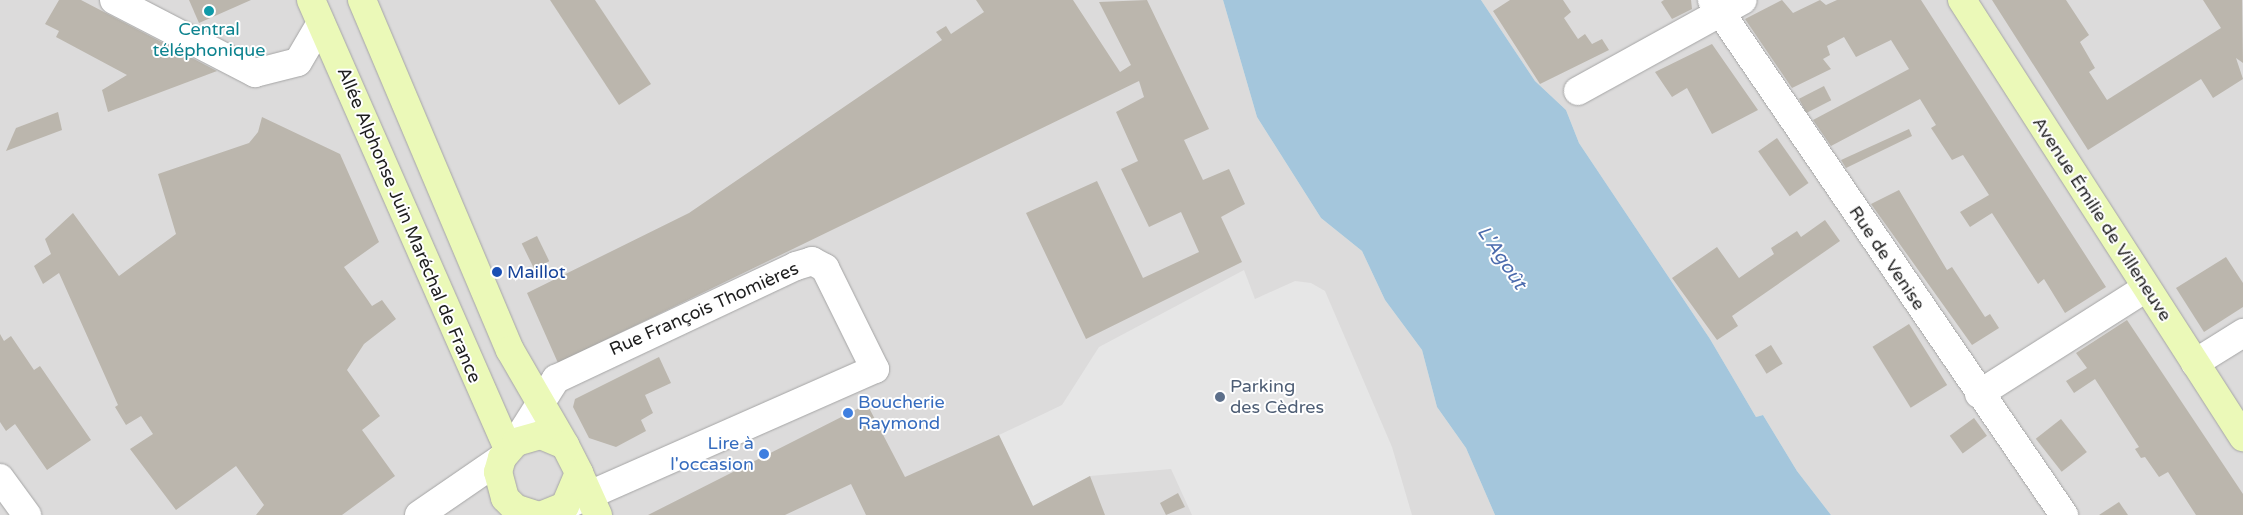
<!DOCTYPE html>
<html>
<head>
<meta charset="utf-8">
<style>
	body { margin:0 }
	#map { position:relative; width:2243px; height:515px; overflow:hidden; background:#efede4; font-family:"Varela Round",sans-serif }
	div>[style] { position:absolute }
	.residential>* { inset:0; background:#dcdbdb }
	.parking>* { inset:0; background:#e6e6e6 }
	.water>* { inset:0; background:#a4c6dc }
	.building>* { inset:0; background:#bbb6ad; transform-origin:0 0 }
	.roads { filter:drop-shadow(0 0 1px #a5a5a5) drop-shadow(0 0 1px #a5a5a5) }
	.minor>* { height:28px; margin:-14px; padding:0 14px; transform-origin:14px; border-radius:14px; background:#fff }
	.secondary>* { height:28px; margin:-14px; padding:0 14px; transform-origin:14px; border-radius:14px; background:#ebf9b8 }
	.dots>* { width:14px; height:14px; translate:-50% -50%; box-sizing:border-box; border:2px solid #fff; border-radius:50% }
	span { translate:-50% -50%; white-space:nowrap; text-align:center; line-height:1.15; -webkit-text-stroke:4px #fff; paint-order:stroke }
	.culture-label { font-size:18px; color:#0d838f }
	.street-label { font-size:18px; color:#1e1e1e }
	.transit-label { font-size:18px; color:#164399 }
	.left { translate:0 -50%; text-align:left }
	.service-label { font-size:18px; color:#4e5e75 }
	.shop-label { font-size:18px; color:#366cbe }
	.right { translate:-100% -50%; text-align:right }
	.water-label { font-size:19px; color:#4b6bad; font-style:italic }
</style>
</head>
<body>
<div id="map">
	<div class="residential">
		<div style="clip-path:polygon(0 0,1223px 0,1257px 117px,1321px 218px,1362px 251px,1385px 300px,1422px 350px,1437px 407px,1466px 448px,1495px 515px,0 515px)"></div>
		<div style="clip-path:polygon(1481px 0,2243px 0,2243px 515px,1831px 515px,1797px 471px,1763px 415px,1756px 417px,1710px 339px,1579px 143px,1566px 110px,1535px 81px)"></div>
	</div>
	<div class="parking">
		<div style="clip-path:polygon(1244px 270px,1255px 299px,1295px 281px,1311px 283px,1325px 291px,1392px 447px,1412px 515px,1192px 515px,1171px 469px,1090px 476px,1033px 506px,999px 435px,1062px 405px,1099px 347px)"></div>
	</div>
	<div class="water">
		<div style="clip-path:polygon(1223px 0,1481px 0,1535px 81px,1566px 110px,1579px 143px,1710px 339px,1756px 417px,1763px 415px,1797px 471px,1831px 515px,1495px 515px,1466px 448px,1437px 407px,1422px 350px,1385px 300px,1362px 251px,1321px 218px,1257px 117px)"></div>
	</div>
	<div class="building">
		<div style="clip-path:polygon(59px 0,81px 0,217px 71px,108px 112px,102px 90px,127px 75px,56px 37px,59px 31px,45px 24px)"></div>
		<div style="clip-path:polygon(189px 0,251px 0,199px 23px)"></div>
		<div style="clip-path:polygon(550px 0,595px 0,651px 84px,619px 105px)"></div>
		<div style="clip-path:polygon(976px 0,1073px 0,1120px 72px,1131px 65px,1099px 2px,1147px 0,1209px 129px,1184px 140px,1203px 180px,1229px 169px,1245px 204px,1221px 217px,1242px 262px,1086px 339px,1026px 213px,1097px 181px,1143px 278px,1199px 252px,1181px 212px,1149px 227px,1121px 169px,1138px 161px,1116px 112px,1144px 97px,1139px 81px,558px 363px,527px 293px,689px 213px,942px 40px,936px 32px,946px 26px,951px 34px,984px 12px)"></div>
		<div style="clip-path:polygon(1510px 0,1563px 0,1571px 12px,1564px 18px,1578px 39px,1585px 34px,1592px 44px,1602px 39px,1609px 50px,1540px 84px,1493px 11px)"></div>
		<div style="clip-path:polygon(1664px 0,1691px 0,1692px 9px,1672px 19px,1661px 2px)"></div>
		<div style="clip-path:polygon(1782px 0,1793px 13px,1820px 0,1826px 5px,1837px 0,1921px 0,2106px 287px,2065px 313px,2044px 279px,2038px 284px,1992px 213px,1970px 227px,1960px 212px,1989px 195px,1963px 155px,1952px 160px,1931px 128px,1936px 125px,1920px 99px,1831px 146px,1813px 120px,1909px 69px,1891px 40px,1856px 57px,1844px 37px,1827px 46px,1830px 55px,1823px 59px,1831px 69px,1792px 88px,1745px 19px)"></div>
		<div style="clip-path:polygon(1992px 0,2066px 0,2089px 35px,2080px 42px,2095px 68px,2089px 72px,2107px 100px,2221px 28px,2203px 0,2242px 0,2243px 63px,2236px 58px,2243px 79px,2213px 98px,2201px 79px,2088px 150px)"></div>
		<div style="clip-path:polygon(1712px 44px,1758px 110px,1712px 134px,1687px 88px,1672px 97px,1655px 72px)"></div>
		<div style="left:1824px;top:86px;width:16px;height:28px;rotate:63deg"></div>
		<div style="clip-path:polygon(58px 112px,62px 130px,6px 151px,16px 128px)"></div>
		<div style="clip-path:polygon(262px 117px,340px 154px,379px 242px,344px 267px,372px 306px,382px 300px,396px 319px,364px 344px,347px 370px,380px 416px,362px 430px,395px 476px,342px 515px,256px 515px,264px 505px,236px 466px,176px 510px,130px 449px,153px 434px,141px 416px,126px 425px,115px 407px,118px 405px,59px 273px,43px 284px,34px 266px,51px 254px,45px 239px,73px 213px,119px 276px,176px 234px,158px 174px,249px 143px,258px 132px)"></div>
		<div style="clip-path:polygon(1909px 129px,1912px 136px,1846px 168px,1841px 160px)"></div>
		<div style="left:1777px;top:138px;width:55px;height:23px;rotate:55deg"></div>
		<div style="clip-path:polygon(1899px 190px,1947px 270px,1952px 267px,1985px 317px,1990px 314px,1999px 328px,1972px 345px,1871px 204px)"></div>
		<div style="clip-path:polygon(1825px 220px,1840px 241px,1732px 316px,1738px 326px,1717px 340px,1672px 278px,1717px 247px,1739px 278px,1774px 254px,1771px 248px,1797px 231px,1801px 237px)"></div>
		<div style="left:537px;top:236px;width:28px;height:17px;rotate:64deg"></div>
		<div style="clip-path:polygon(2226px 257px,2243px 283px,2243px 307px,2204px 332px,2176px 288px)"></div>
		<div style="clip-path:polygon(2127px 320px,2243px 494px,2243px 515px,2196px 515px,2168px 472px,2159px 477px,2145px 457px,2141px 458px,2135px 449px,2139px 447px,2095px 379px,2074px 393px,2066px 381px,2087px 368px,2076px 353px)"></div>
		<div style="left:1909px;top:324px;width:72px;height:43px;rotate:58deg"></div>
		<div style="clip-path:polygon(0 334px,4px 341px,11px 336px,34px 370px,40px 366px,91px 440px,47px 470px,15px 424px,6px 431px,0 422px)"></div>
		<div style="left:1771px;top:345px;width:22px;height:19px;rotate:58deg"></div>
		<div style="clip-path:polygon(659px 357px,671px 383px,645px 395px,653px 413px,641px 420px,646px 431px,616px 447px,589px 438px,573px 407px,575px 399px)"></div>
		<div style="clip-path:polygon(867px 404px,905px 477px,999px 435px,1033px 506px,1090px 476px,1105px 515px,866px 515px,851px 484px,785px 515px,648px 515px)"></div>
		<div style="left:1974px;top:418px;width:22px;height:30px;rotate:54deg"></div>
		<div style="left:2061px;top:419px;width:42px;height:32px;rotate:52deg"></div>
		<div style="clip-path:polygon(1178px 493px,1185px 507px,1166px 515px,1160px 503px)"></div>
		<div style="clip-path:polygon(2119px 502px,2128px 515px,2099px 515px)"></div>
	</div>
	<div class="roads">
		<div class="minor">
			<div style="left:114px;top:0;width:159px;rotate:27.4deg"></div>
			<div style="left:255px;top:73px;width:44px;rotate:-14.3deg"></div>
			<div style="left:298px;top:62px;width:45px;rotate:-59.5deg"></div>
			<div style="left:1712px;top:0;width:624px;rotate:55.65deg"></div>
			<div style="left:1578px;top:91px;width:188px;rotate:-28.9deg"></div>
			<div style="left:2195px;top:363px;width:57px;rotate:-32deg"></div>
			<div style="left:1979px;top:394px;width:198px;rotate:-32.4deg"></div>
			<div style="left:516px;top:442px;width:75px;rotate:-57.6deg"></div>
			<div style="left:556px;top:379px;width:265px;rotate:-25.2deg"></div>
			<div style="left:796px;top:266px;width:17px;rotate:-17deg"></div>
			<div style="left:812px;top:261px;width:15px;rotate:28deg"></div>
			<div style="left:825px;top:268px;width:113px;rotate:63.7deg"></div>
			<div style="left:875px;top:369px;width:337px;rotate:156.2deg"></div>
			<div style="left:0;top:478px;width:46px;rotate:53.9deg"></div>
			<div style="left:419px;top:515px;width:101px;rotate:-34.5deg"></div>
		</div>
		<div class="secondary">
			<div style="left:311px;top:0;width:490px;rotate:66.3deg"></div>
			<div style="left:362px;top:0;width:380px;rotate:67.1deg"></div>
			<div style="left:510px;top:350px;width:110px;rotate:59.9deg"></div>
			<div style="left:1962px;top:0;width:520px;rotate:57.26deg"></div>
			<div style="left:579px;top:473px;width:46px;rotate:65.7deg"></div>
			<div style="left:536px;top:515px;width:22px;rotate:-162deg"></div>
			<div style="left:515px;top:508px;width:14px;rotate:-135deg"></div>
			<div style="left:505px;top:498px;width:27px;rotate:-105deg"></div>
			<div style="left:498px;top:472px;width:15px;rotate:-74deg"></div>
			<div style="left:502px;top:458px;width:21px;rotate:-49deg"></div>
			<div style="left:516px;top:442px;width:26px;rotate:-16deg"></div>
			<div style="left:541px;top:435px;width:26px;rotate:23deg"></div>
			<div style="left:565px;top:445px;width:31px;rotate:63deg"></div>
			<div style="left:579px;top:473px;width:36px;rotate:113deg"></div>
			<div style="left:565px;top:506px;width:24px;rotate:158deg"></div>
		</div>
	</div>
	<div class="dots">
		<div style="left:209px;top:11px;background:#0f9aa8"></div>
		<div style="left:497px;top:272px;background:#1a4fb4"></div>
		<div style="left:1220px;top:397px;background:#5c6f8a"></div>
		<div style="left:848px;top:413px;background:#3f7fe0"></div>
		<div style="left:764px;top:454px;background:#3f7fe0"></div>
	</div>
	<div class="culture-label">
		<span style="left:209px;top:40px">Central<br>téléphonique</span>
	</div>
	<div class="street-label">
		<span style="left:2102px;top:219px;rotate:57deg">Avenue Émilie de Villeneuve</span>
		<span style="left:409px;top:225px;rotate:67deg">Allée Alphonse Juin Maréchal de France</span>
		<span style="left:1887px;top:258px;rotate:56deg">Rue de Venise</span>
		<span style="left:704px;top:309px;rotate:-24deg">Rue François Thomières</span>
	</div>
	<div class="transit-label">
		<span class="left" style="left:507px;top:272px">Maillot</span>
	</div>
	<div class="service-label">
		<span class="left" style="left:1230px;top:397px">Parking<br>des Cèdres</span>
	</div>
	<div class="shop-label">
		<span class="left" style="left:858px;top:413px">Boucherie<br>Raymond</span>
		<span class="right" style="left:754px;top:454px">Lire à<br>l'occasion</span>
	</div>
	<div class="water-label">
		<span style="left:1501px;top:258px;rotate:56deg">L'Agoût</span>
	</div>
</div>
</body>
</html>
